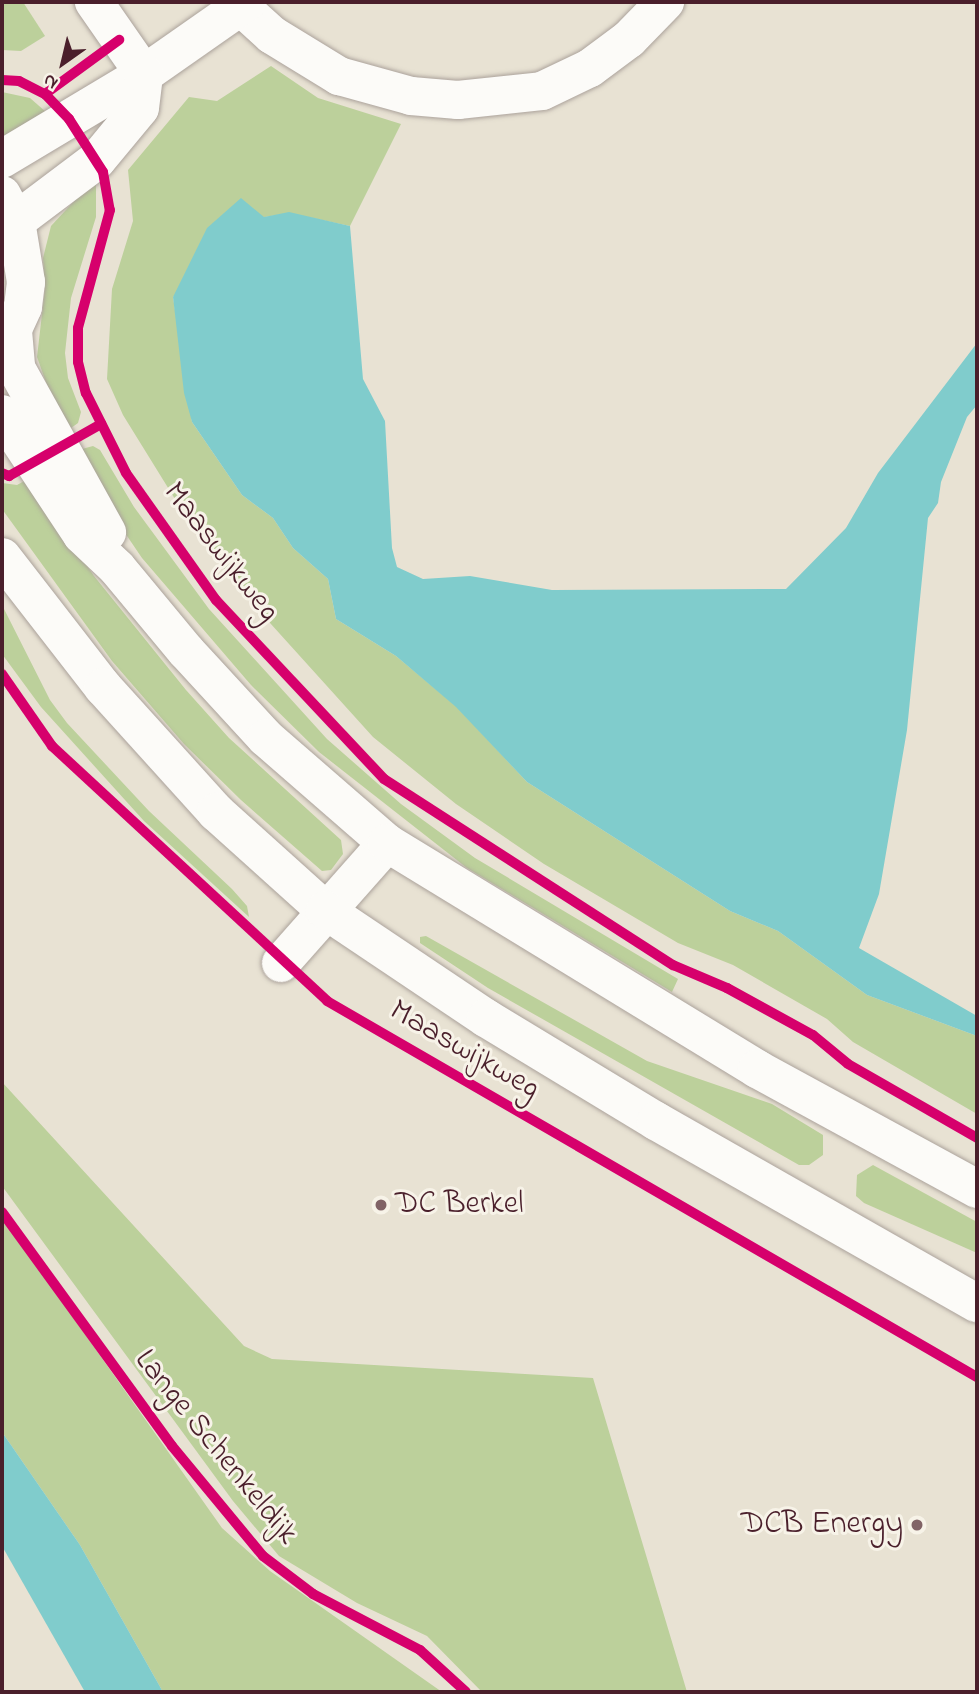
<!DOCTYPE html>
<html>
<head>
<meta charset="utf-8">
<style>
	body { margin:0 }
	#map { position:relative; width:979px; height:1694px; overflow:hidden; background:#e8e2d3; font-family:"Indie Flower",sans-serif }
	div>[style] { position:absolute }
	.green>* { inset:0; background:#bcd09b }
	.water>* { inset:0; background:#80cccc }
	.roads { filter:drop-shadow(0 0 2px #aba29b) drop-shadow(0 0 2px #aba29b) }
	.minor>* { height:38px; margin:-19px; padding:0 19px; transform-origin:19px; border-radius:19px; background:#fcfbf8 }
	.tertiary>* { height:38px; margin:-19px; padding:0 19px; transform-origin:19px; border-radius:19px; background:#fcfbf8 }
	.cycleway>* { height:10px; margin:-5px; padding:0 5px; transform-origin:5px; border-radius:5px; background:#d6006c }
	.dots>* { width:19px; height:19px; translate:-50% -50%; box-sizing:border-box; border:4px solid #f7f3e8; border-radius:50% }
	span { translate:-50% -50%; white-space:nowrap; text-align:center; line-height:1.15; -webkit-text-stroke:6px #f7f3e8; paint-order:stroke }
	.street-label { font-size:32px; color:#4a1f2b }
	.poi-label { font-size:32px; color:#4a1f2b }
	.left { translate:0 -50%; text-align:left }
	.right { translate:-100% -50%; text-align:right }
	.frame { position:absolute; inset:0; border:4px solid #4a1f2b; pointer-events:none }
	.north { position:absolute; left:28px; top:28px; width:70px; height:70px; -webkit-text-stroke:5px #f7f3e8; paint-order:stroke; rotate:214deg; font-size:19px; font-weight:700; line-height:28px; text-align:center; color:#4a1f2b }
	.north::after { content:''; display:block; margin:auto; width:24px; height:32px; background:#4a1f2b; clip-path:polygon(50% 0,100% 100%,50% 72%,0 100%) }
</style>
</head>
<body>
<div id="map">
	<div class="green">
		<div style="clip-path:polygon(2px 2px,23px 2px,45px 36px,21px 51px,2px 50px)"></div>
		<div style="clip-path:polygon(271px 66px,318px 98px,401px 124px,350px 226px,289px 213px,265px 217px,173px 297px,192px 422px,242px 495px,273px 518px,293px 548px,328px 579px,336px 619px,396px 656px,457px 707px,527px 782px,730px 911px,778px 931px,867px 995px,977px 1036px,977px 1114px,853px 1042px,827px 1019px,733px 965px,678px 943px,544px 864px,456px 804px,373px 737px,243px 593px,196px 533px,123px 415px,107px 379px,112px 289px,133px 221px,128px 170px,189px 97px,217px 101px)"></div>
		<div style="clip-path:polygon(2px 92px,30px 98px,46px 112px,2px 139px)"></div>
		<div style="clip-path:polygon(91px 183px,96px 184px,96px 217px,71px 298px,65px 353px,68px 378px,81px 412px,78px 423px,64px 433px,37px 357px,45px 288px,43px 258px,51px 226px)"></div>
		<div style="clip-path:polygon(93px 446px,100px 450px,134px 507px,209px 609px,327px 739px,401px 804px,475px 858px,678px 979px,672px 992px,467px 868px,319px 752px,251px 685px,142px 558px,106px 505px,82px 449px)"></div>
		<div style="clip-path:polygon(28px 479px,94px 576px,186px 690px,229px 738px,341px 840px,343px 854px,331px 870px,322px 871px,241px 800px,184px 744px,112px 661px,2px 509px,2px 483px,17px 485px)"></div>
		<div style="clip-path:polygon(2px 605px,50px 700px,67px 723px,149px 811px,232px 889px,247px 906px,249px 917px,144px 821px,41px 707px,2px 654px)"></div>
		<div style="clip-path:polygon(426px 936px,647px 1061px,772px 1104px,823px 1135px,823px 1155px,809px 1165px,799px 1165px,488px 988px,420px 943px,420px 937px)"></div>
		<div style="clip-path:polygon(2px 1082px,244px 1346px,272px 1359px,593px 1378px,687px 1692px,482px 1692px,427px 1636px,357px 1603px,279px 1556px,233px 1501px,2px 1186px)"></div>
		<div style="clip-path:polygon(873px 1165px,977px 1222px,977px 1253px,864px 1203px,856px 1196px,857px 1175px)"></div>
		<div style="clip-path:polygon(2px 1217px,222px 1528px,270px 1571px,442px 1692px,163px 1692px,80px 1545px,2px 1432px)"></div>
	</div>
	<div class="water">
		<div style="clip-path:polygon(241px 198px,264px 217px,289px 212px,350px 226px,363px 379px,385px 421px,392px 548px,397px 567px,423px 579px,470px 576px,552px 590px,786px 589px,846px 528px,878px 473px,977px 343px,977px 405px,967px 417px,941px 482px,938px 503px,928px 518px,907px 730px,879px 894px,859px 948px,977px 1016px,977px 1036px,867px 995px,778px 931px,730px 911px,527px 782px,456px 707px,396px 656px,336px 619px,328px 579px,293px 548px,273px 518px,242px 495px,192px 422px,184px 393px,173px 297px,207px 228px)"></div>
		<div style="clip-path:polygon(2px 1432px,80px 1545px,163px 1692px,85px 1692px,2px 1546px)"></div>
	</div>
	<div class="roads">
		<div class="minor">
			<div style="left:240px;top:6px;width:43px;rotate:42.2deg"></div>
			<div style="left:272px;top:35px;width:79px;rotate:31.5deg"></div>
			<div style="left:339px;top:76px;width:75px;rotate:15.5deg"></div>
			<div style="left:411px;top:96px;width:47px;rotate:4.9deg"></div>
			<div style="left:458px;top:100px;width:84px;rotate:-6.1deg"></div>
			<div style="left:542px;top:91px;width:53px;rotate:-25.6deg"></div>
			<div style="left:590px;top:68px;width:49px;rotate:-36.6deg"></div>
			<div style="left:629px;top:39px;width:52px;rotate:-45.8deg"></div>
			<div style="left:2px;top:159px;width:165px;rotate:-30.9deg"></div>
			<div style="left:144px;top:74px;width:126px;rotate:-35deg"></div>
			<div style="left:16px;top:221px;width:101px;rotate:-37deg"></div>
			<div style="left:97px;top:160px;width:67px;rotate:-50.4deg"></div>
			<div style="left:140px;top:108px;width:34px;rotate:-83deg"></div>
			<div style="left:144px;top:74px;width:88px;rotate:-124.8deg"></div>
			<div style="left:281px;top:963px;width:160px;rotate:-48.5deg"></div>
		</div>
		<div class="tertiary">
			<div style="left:2px;top:195px;width:30px;rotate:62deg"></div>
			<div style="left:16px;top:221px;width:62px;rotate:80.7deg"></div>
			<div style="left:26px;top:282px;width:25px;rotate:97deg"></div>
			<div style="left:23px;top:307px;width:51px;rotate:114.5deg"></div>
			<div style="left:13px;top:331px;width:37px;rotate:85deg"></div>
			<div style="left:16px;top:368px;width:188px;rotate:61deg"></div>
			<div style="left:2px;top:414px;width:145px;rotate:56.5deg"></div>
			<div style="left:82px;top:535px;width:48px;rotate:43.3deg"></div>
			<div style="left:117px;top:568px;width:108px;rotate:50.3deg"></div>
			<div style="left:186px;top:651px;width:118px;rotate:47.4deg"></div>
			<div style="left:266px;top:738px;width:160px;rotate:41deg"></div>
			<div style="left:387px;top:843px;width:434px;rotate:31.4deg"></div>
			<div style="left:757px;top:1069px;width:251px;rotate:28.6deg"></div>
			<div style="left:2px;top:557px;width:165px;rotate:52.2deg"></div>
			<div style="left:103px;top:687px;width:169px;rotate:47.9deg"></div>
			<div style="left:216px;top:812px;width:147px;rotate:42deg"></div>
			<div style="left:325px;top:910px;width:194px;rotate:33.9deg"></div>
			<div style="left:486px;top:1018px;width:199px;rotate:31.2deg"></div>
			<div style="left:656px;top:1121px;width:369px;rotate:29.6deg"></div>
		</div>
	</div>
	<div class="cycleway">
		<div style="left:2px;top:80px;width:17px;rotate:3deg"></div>
		<div style="left:19px;top:81px;width:29px;rotate:27deg"></div>
		<div style="left:45px;top:94px;width:35px;rotate:46deg"></div>
		<div style="left:69px;top:119px;width:63px;rotate:57.3deg"></div>
		<div style="left:103px;top:172px;width:39px;rotate:80deg"></div>
		<div style="left:110px;top:210px;width:122px;rotate:105.2deg"></div>
		<div style="left:78px;top:328px;width:34px;rotate:90deg"></div>
		<div style="left:78px;top:362px;width:32px;rotate:76deg"></div>
		<div style="left:86px;top:393px;width:89px;rotate:63.4deg"></div>
		<div style="left:126px;top:473px;width:156px;rotate:54.7deg"></div>
		<div style="left:216px;top:600px;width:245px;rotate:46.8deg"></div>
		<div style="left:384px;top:779px;width:344px;rotate:32.8deg"></div>
		<div style="left:673px;top:965px;width:59px;rotate:23.1deg"></div>
		<div style="left:727px;top:988px;width:98px;rotate:28.7deg"></div>
		<div style="left:813px;top:1035px;width:45px;rotate:39.6deg"></div>
		<div style="left:848px;top:1064px;width:149px;rotate:29.8deg"></div>
		<div style="left:45px;top:94px;width:92px;rotate:-36.1deg"></div>
		<div style="left:2px;top:473px;width:8px;rotate:23deg"></div>
		<div style="left:9px;top:476px;width:106px;rotate:-29.5deg"></div>
		<div style="left:2px;top:674px;width:88px;rotate:55.2deg"></div>
		<div style="left:52px;top:746px;width:375px;rotate:42.8deg"></div>
		<div style="left:327px;top:1001px;width:751px;rotate:30.05deg"></div>
		<div style="left:2px;top:1212px;width:289px;rotate:54deg"></div>
		<div style="left:172px;top:1446px;width:143px;rotate:50.4deg"></div>
		<div style="left:263px;top:1556px;width:63px;rotate:37.2deg"></div>
		<div style="left:313px;top:1594px;width:121px;rotate:27.6deg"></div>
		<div style="left:420px;top:1650px;width:62px;rotate:42.4deg"></div>
	</div>
	<div class="dots">
		<div style="left:381px;top:1205px;background:#816366"></div>
		<div style="left:917px;top:1525px;background:#816366"></div>
	</div>
	<div class="street-label">
		<span style="left:220px;top:553px;rotate:52deg">Maaswijkweg</span>
		<span style="left:464px;top:1051px;rotate:30deg">Maaswijkweg</span>
		<span style="left:215px;top:1448px;rotate:51deg">Lange Schenkeldijk</span>
	</div>
	<div class="poi-label">
		<span class="left" style="left:395px;top:1205px">DC Berkel</span>
		<span class="right" style="left:903px;top:1525px">DCB Energy</span>
	</div>
	<div class="frame"></div>
	<div class="north">N</div>
</div>
</body>
</html>
